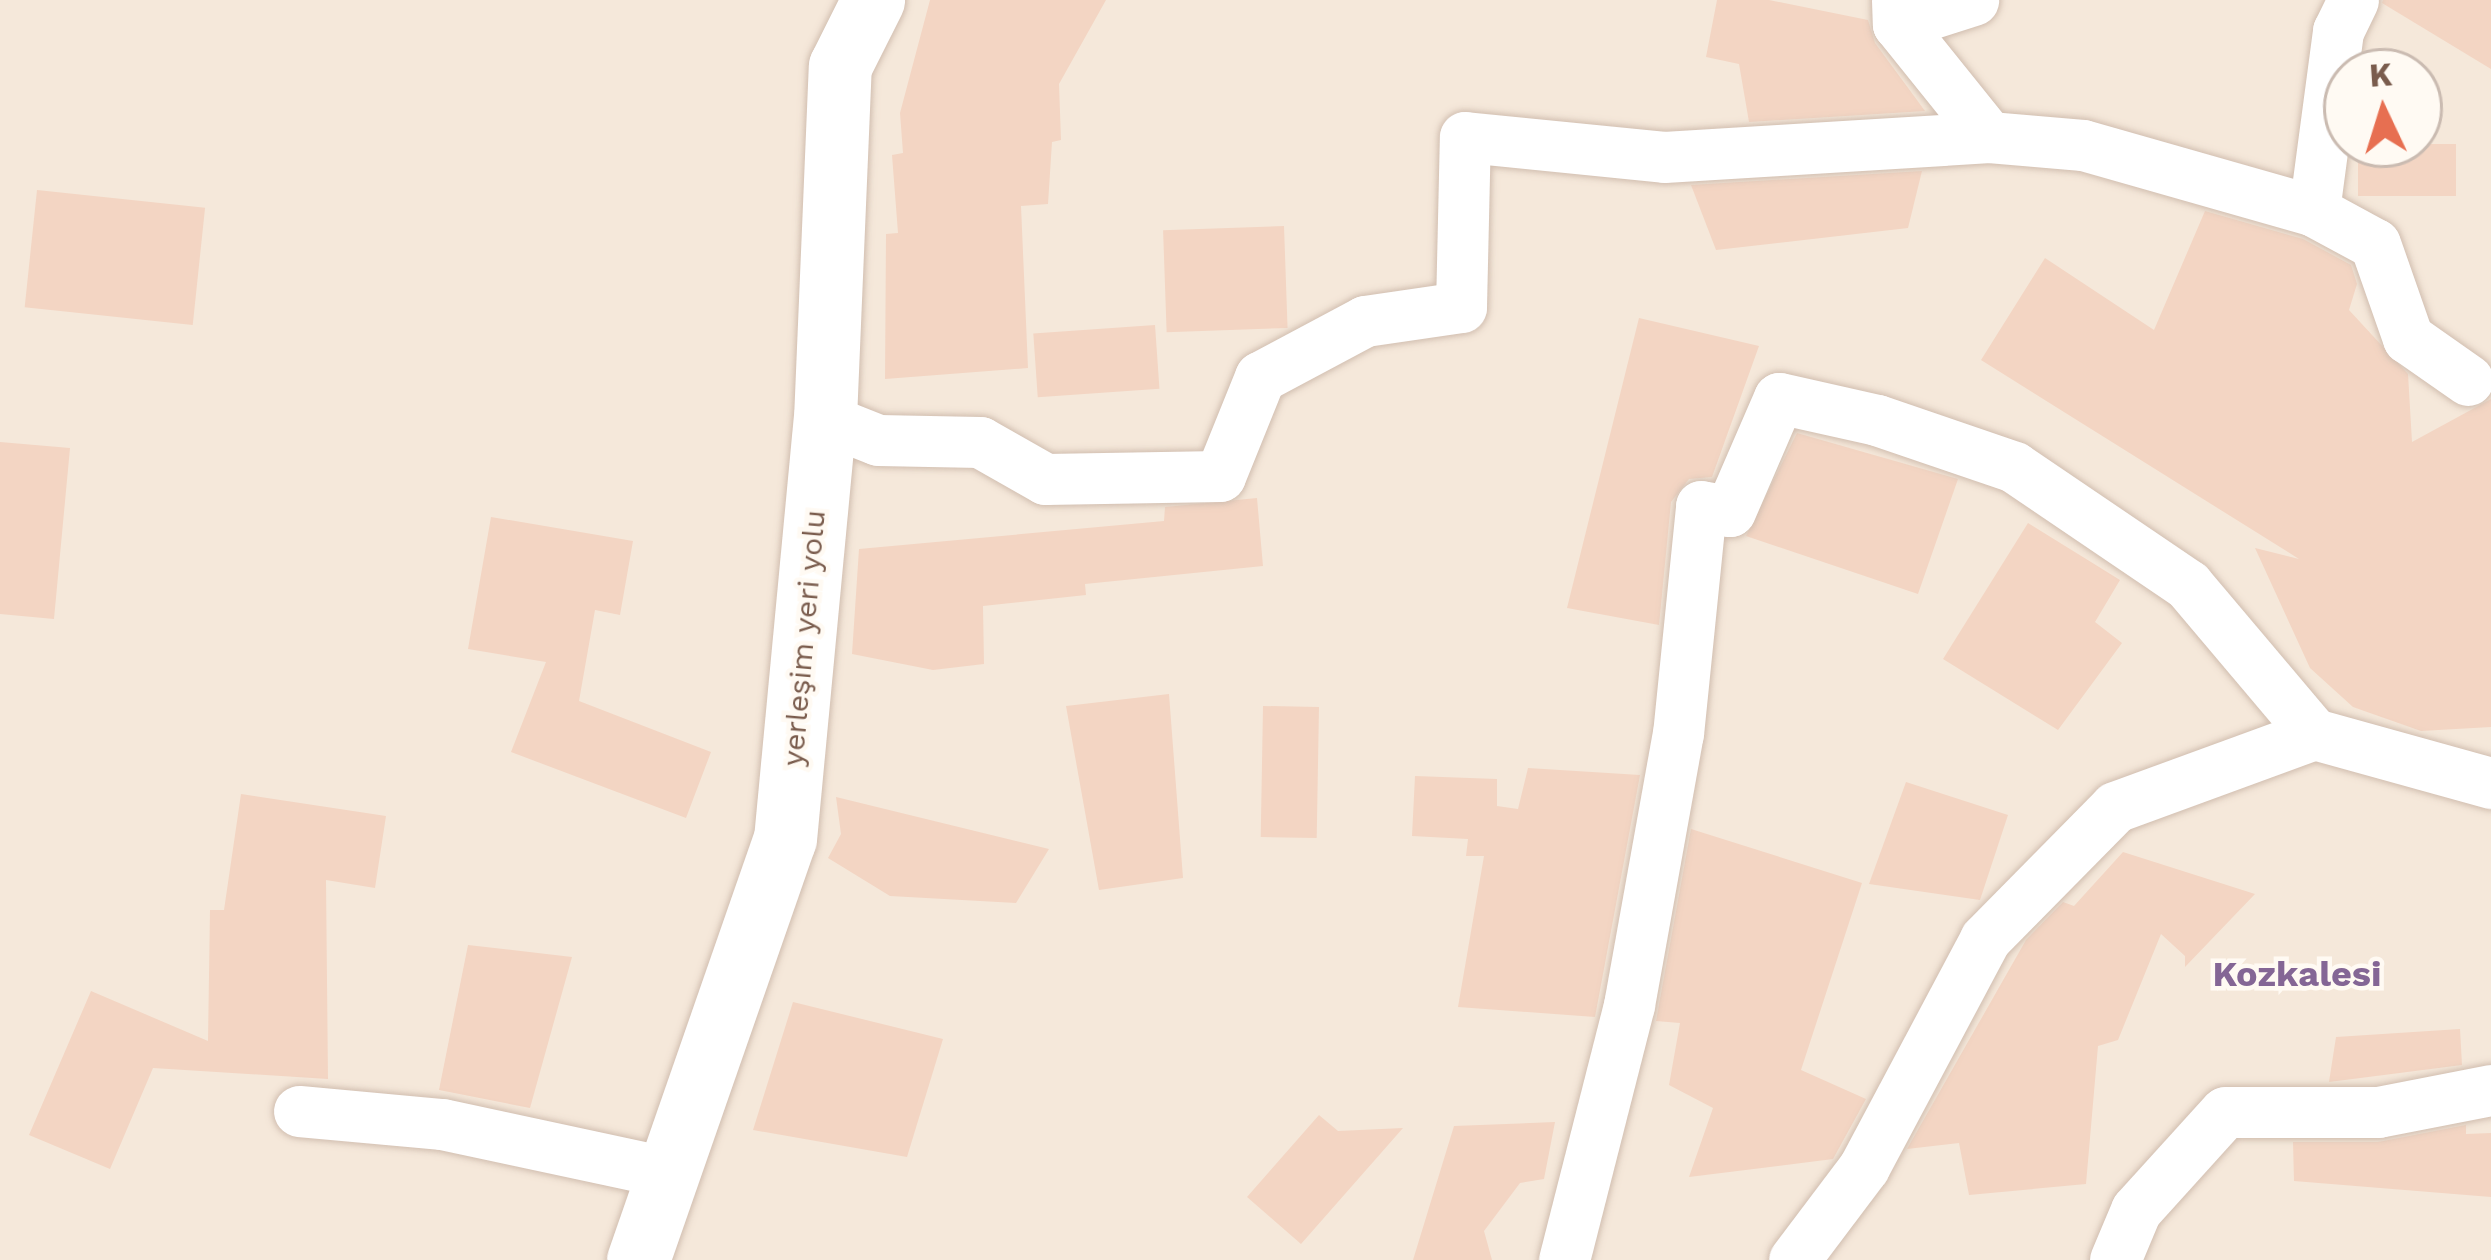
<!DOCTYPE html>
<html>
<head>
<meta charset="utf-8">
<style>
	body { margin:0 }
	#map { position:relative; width:2491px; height:1260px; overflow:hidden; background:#fdf6ec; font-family:"Work Sans",sans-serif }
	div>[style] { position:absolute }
	.residential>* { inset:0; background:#f5e8da }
	.building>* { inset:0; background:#f3d5c3; transform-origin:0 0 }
	.roads { filter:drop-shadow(0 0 3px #d1beb0) drop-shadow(0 0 3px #d1beb0) }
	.minor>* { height:51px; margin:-25.5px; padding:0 25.5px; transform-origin:25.5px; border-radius:25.5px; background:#fff }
	.tertiary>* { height:63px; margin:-31.5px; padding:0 31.5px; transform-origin:31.5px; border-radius:31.5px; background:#fff }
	span { translate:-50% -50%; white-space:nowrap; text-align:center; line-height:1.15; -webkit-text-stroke:9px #fffaf3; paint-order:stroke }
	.street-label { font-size:30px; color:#7a5c4d }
	.quarter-label { font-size:36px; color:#846695; font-weight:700 }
	.north { position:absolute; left:2323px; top:48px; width:120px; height:120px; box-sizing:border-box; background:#fffaf3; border:3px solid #cabbb1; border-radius:50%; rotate:356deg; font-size:33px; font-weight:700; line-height:48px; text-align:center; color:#7a5c4d }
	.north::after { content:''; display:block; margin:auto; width:42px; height:54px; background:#e76f51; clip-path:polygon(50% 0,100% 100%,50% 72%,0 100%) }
</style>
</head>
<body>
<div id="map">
	<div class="residential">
		<div style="clip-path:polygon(evenodd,0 0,2491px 0,2491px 1260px,0 1260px,0 0,2347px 72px,2419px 72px,2419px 144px,2347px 144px,2347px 72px)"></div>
	</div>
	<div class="building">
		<div style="clip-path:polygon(930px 0,1106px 0,1059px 84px,1061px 140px,1052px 142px,1048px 204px,1021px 206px,1028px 368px,885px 379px,886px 234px,898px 233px,892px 155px,903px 153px,900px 113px)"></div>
		<div style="clip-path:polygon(1717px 0,1769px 0,1868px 20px,1875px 43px,1925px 111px,1749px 122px,1739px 64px,1706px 57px)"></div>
		<div style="clip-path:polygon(2383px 0,2491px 0,2491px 69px,2382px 3px)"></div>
		<div style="left:2358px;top:144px;width:98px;height:52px"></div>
		<div style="clip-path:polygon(1922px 171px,1908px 228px,1716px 250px,1691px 185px)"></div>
		<div style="left:37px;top:190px;width:169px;height:118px;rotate:6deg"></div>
		<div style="clip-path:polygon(2205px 211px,2303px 239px,2351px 265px,2357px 284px,2349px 310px,2408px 374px,2412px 442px,2491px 399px,2491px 727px,2421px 731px,2353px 707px,2310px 668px,2255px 548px,2299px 559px,1981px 360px,2045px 258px,2154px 330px)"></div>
		<div style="left:1284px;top:226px;width:102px;height:121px;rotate:88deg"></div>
		<div style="clip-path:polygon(1639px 318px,1759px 346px,1712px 477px,1689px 479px,1671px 502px,1659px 625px,1567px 608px)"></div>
		<div style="left:1155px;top:325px;width:64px;height:122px;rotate:86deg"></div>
		<div style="clip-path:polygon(1797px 433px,1958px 479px,1918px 594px,1746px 536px)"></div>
		<div style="clip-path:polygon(0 442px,70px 448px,54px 619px,0 614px)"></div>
		<div style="clip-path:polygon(1257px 498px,1263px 566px,1085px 584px,1086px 595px,983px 606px,984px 664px,933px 670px,852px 654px,859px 549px,1164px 521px,1165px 507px)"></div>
		<div style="clip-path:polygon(491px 517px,633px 541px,620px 615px,595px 610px,579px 701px,711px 752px,686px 818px,511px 752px,546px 662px,468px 649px)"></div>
		<div style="clip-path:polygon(2028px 523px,2120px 580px,2095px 622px,2122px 643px,2058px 730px,1943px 659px)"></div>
		<div style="clip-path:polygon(1169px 694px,1183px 878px,1099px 890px,1066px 706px)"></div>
		<div style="left:1263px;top:706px;width:56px;height:131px;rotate:1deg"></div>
		<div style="clip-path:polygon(1528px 768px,1640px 775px,1595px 1017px,1458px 1007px,1484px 856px,1466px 856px,1468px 839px,1412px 836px,1415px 776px,1497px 779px,1497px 806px,1518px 809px)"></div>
		<div style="clip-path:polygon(1906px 782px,2008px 815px,1980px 900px,1869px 884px)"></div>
		<div style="clip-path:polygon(241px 794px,386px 816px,375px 888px,326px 880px,328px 1079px,153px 1068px,110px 1169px,29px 1135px,91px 991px,208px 1041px,210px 910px,224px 910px)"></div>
		<div style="clip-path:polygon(836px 797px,1049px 849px,1016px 903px,890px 896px,828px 858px,841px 834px)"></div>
		<div style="clip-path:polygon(1691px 829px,1862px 883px,1801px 1070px,1866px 1099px,1833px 1159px,1689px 1177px,1713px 1108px,1669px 1085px,1680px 1023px,1656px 1021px)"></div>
		<div style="clip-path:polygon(2123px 852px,2255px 894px,2185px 967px,2185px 956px,2161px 934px,2118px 1040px,2098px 1046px,2086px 1184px,1969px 1195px,1959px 1143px,1907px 1149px,2026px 940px,2063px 902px,2074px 906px)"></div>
		<div style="clip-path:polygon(468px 945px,572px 957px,530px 1108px,439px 1090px)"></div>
		<div style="clip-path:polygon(793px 1002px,943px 1039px,907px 1157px,753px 1130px)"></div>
		<div style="clip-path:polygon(2460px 1029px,2462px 1065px,2329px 1082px,2336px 1037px)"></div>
		<div style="clip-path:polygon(1319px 1115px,1338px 1131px,1403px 1128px,1301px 1244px,1247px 1197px)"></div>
		<div style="clip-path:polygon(1555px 1122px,1544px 1179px,1520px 1183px,1484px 1231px,1492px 1260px,1413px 1260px,1454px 1126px)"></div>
		<div style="clip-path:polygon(2466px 1125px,2466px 1134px,2491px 1133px,2491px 1197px,2294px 1181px,2293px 1142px,2378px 1142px)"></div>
	</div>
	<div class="roads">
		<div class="minor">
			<div style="left:1897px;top:0;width:24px;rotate:88deg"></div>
			<div style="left:1898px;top:24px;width:145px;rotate:51.2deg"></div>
			<div style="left:1989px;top:137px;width:94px;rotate:4.9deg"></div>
			<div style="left:2083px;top:145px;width:240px;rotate:15.9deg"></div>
			<div style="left:2314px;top:211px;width:69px;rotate:28.4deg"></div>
			<div style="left:2375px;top:244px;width:100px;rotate:70.7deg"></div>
			<div style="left:2408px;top:338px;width:73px;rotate:35deg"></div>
			<div style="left:1898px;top:24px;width:79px;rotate:-17.7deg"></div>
			<div style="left:2314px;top:211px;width:182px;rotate:-82.4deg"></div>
			<div style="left:2338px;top:31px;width:34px;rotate:-64deg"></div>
			<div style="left:825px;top:419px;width:57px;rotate:21.6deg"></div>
			<div style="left:878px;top:440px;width:102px;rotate:1.1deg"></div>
			<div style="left:980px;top:442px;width:75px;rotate:29.6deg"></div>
			<div style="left:1045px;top:479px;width:175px;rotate:-1deg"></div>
			<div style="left:1220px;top:476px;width:107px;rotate:-68deg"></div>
			<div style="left:1260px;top:377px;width:119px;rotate:-28.1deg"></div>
			<div style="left:1365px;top:321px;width:97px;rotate:-8.3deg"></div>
			<div style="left:1461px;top:307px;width:170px;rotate:-88.7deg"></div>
			<div style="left:1465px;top:137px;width:200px;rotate:5.7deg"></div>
			<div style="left:1664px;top:157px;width:326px;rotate:-3.5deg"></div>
			<div style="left:299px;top:1111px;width:144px;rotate:5.2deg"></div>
			<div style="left:442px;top:1124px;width:233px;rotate:12.1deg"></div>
			<div style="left:1564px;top:1260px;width:263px;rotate:-75.7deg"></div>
			<div style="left:1629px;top:1005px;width:275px;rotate:-79.8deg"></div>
			<div style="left:1678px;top:734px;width:229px;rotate:-84.2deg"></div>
			<div style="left:1701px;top:506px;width:29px;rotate:10deg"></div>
			<div style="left:1730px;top:511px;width:123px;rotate:-66.6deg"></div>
			<div style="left:1779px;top:398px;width:100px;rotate:12.7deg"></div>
			<div style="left:1877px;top:420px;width:145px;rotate:18.9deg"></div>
			<div style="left:2014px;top:467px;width:210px;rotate:34.1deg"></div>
			<div style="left:2188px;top:585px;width:195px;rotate:49.8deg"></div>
			<div style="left:2314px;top:734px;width:184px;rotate:15.5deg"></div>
			<div style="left:1794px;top:1260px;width:116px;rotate:-53deg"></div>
			<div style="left:1864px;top:1167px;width:258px;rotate:-62deg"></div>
			<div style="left:1985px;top:939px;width:185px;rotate:-45.4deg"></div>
			<div style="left:2115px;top:807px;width:212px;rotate:-20.1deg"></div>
			<div style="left:2115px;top:1260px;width:54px;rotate:-67.2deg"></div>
			<div style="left:2136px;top:1210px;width:132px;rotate:-47.8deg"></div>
			<div style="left:2225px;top:1112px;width:153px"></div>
			<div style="left:2378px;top:1112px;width:115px;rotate:-11deg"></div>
		</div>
		<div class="tertiary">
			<div style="left:638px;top:1260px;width:446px;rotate:-70.8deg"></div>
			<div style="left:785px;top:839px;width:422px;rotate:-84.6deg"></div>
			<div style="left:825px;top:419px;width:353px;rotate:-87.6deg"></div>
			<div style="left:840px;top:66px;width:74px;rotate:-63.4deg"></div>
		</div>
	</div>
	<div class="street-label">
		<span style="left:804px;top:638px;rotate:-85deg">yerleşim yeri yolu</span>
	</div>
	<div class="quarter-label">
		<span style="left:2297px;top:975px">Kozkalesi</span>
	</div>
	<div class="north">K</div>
</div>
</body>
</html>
